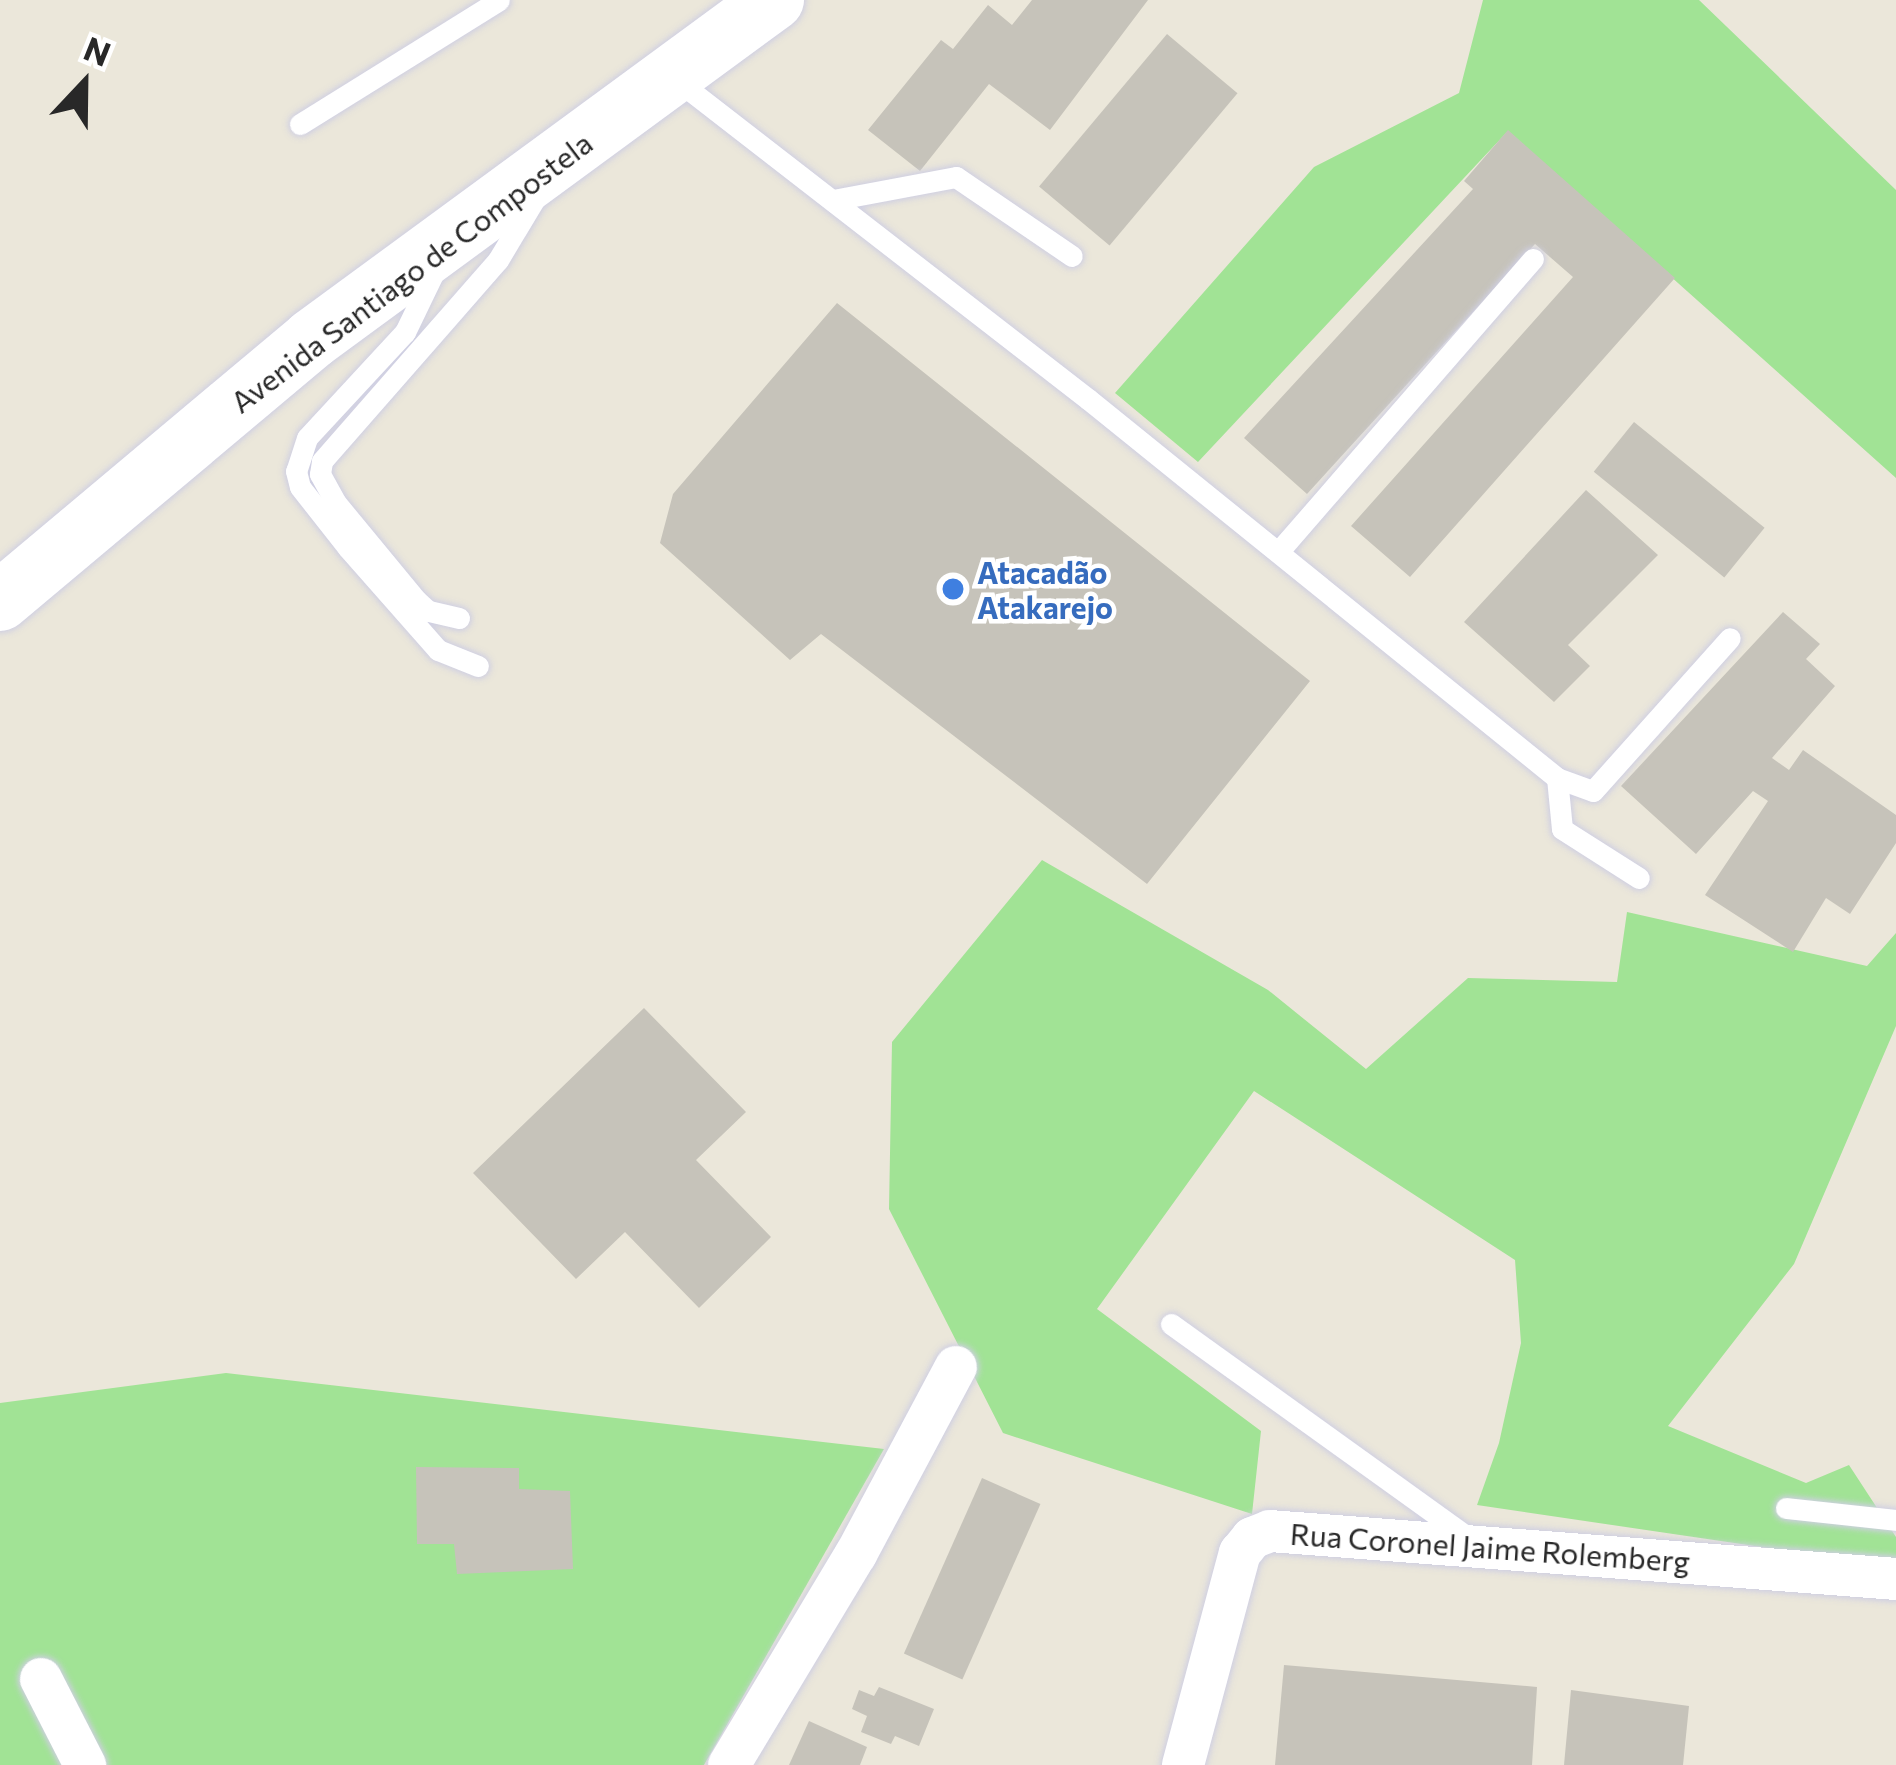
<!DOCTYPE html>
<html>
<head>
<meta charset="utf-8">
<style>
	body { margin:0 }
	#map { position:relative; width:1896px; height:1765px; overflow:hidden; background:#ebe7da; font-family:Commissioner,sans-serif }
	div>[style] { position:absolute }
	.green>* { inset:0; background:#a1e395 }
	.building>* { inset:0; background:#c6c3ba; transform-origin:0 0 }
	.roads { filter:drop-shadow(0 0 3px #cfcfe2) drop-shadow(0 0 3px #cfcfe2) }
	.service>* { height:21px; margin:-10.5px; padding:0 10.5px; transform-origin:10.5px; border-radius:10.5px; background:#fff }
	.minor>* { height:42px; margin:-21px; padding:0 21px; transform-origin:21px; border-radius:21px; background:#fff }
	.secondary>* { height:60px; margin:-30px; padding:0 30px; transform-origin:30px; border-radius:30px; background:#fff }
	.dots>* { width:33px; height:33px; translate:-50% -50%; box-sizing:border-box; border:6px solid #fff; border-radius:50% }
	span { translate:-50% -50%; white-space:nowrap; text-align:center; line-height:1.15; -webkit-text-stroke:9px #fff; paint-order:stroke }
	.street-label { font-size:30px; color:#282828 }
	.shop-label { font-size:30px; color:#366cbe; font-weight:700 }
	.left { translate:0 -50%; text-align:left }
	.north { position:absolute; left:24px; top:24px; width:120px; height:120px; -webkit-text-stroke:9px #fff; paint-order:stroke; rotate:22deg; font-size:33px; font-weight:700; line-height:48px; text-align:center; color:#282828 }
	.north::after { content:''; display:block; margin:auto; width:42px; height:54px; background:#282828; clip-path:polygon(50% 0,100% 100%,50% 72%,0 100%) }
</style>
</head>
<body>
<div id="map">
	<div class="green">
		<div style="clip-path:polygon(1483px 0,1699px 0,1896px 190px,1896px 478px,1508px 131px,1198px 462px,1115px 393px,1314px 167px,1459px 93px)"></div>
		<div style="clip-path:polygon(1042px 860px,1268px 990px,1366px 1069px,1468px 978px,1617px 982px,1627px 912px,1867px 966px,1896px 933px,1896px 1026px,1794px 1264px,1668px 1426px,1806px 1483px,1849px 1465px,1896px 1537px,1896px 1567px,1477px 1505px,1499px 1443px,1521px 1343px,1515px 1260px,1254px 1091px,1097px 1309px,1261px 1431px,1252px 1514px,1003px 1433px,889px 1209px,892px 1042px)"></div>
		<div style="clip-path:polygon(226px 1373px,884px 1449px,704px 1765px,0 1765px,0 1403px)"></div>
	</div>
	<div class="building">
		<div style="clip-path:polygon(1032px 0,1148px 0,1050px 130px,989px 84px,920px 171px,868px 130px,941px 40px,953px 49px,988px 5px,1012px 25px)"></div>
		<div style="left:1167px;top:34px;width:92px;height:199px;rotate:40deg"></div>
		<div style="clip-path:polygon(1508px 130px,1675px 278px,1410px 577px,1351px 526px,1573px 277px,1535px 244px,1307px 494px,1244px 438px,1473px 189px,1464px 181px)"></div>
		<div style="clip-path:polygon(837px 303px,1310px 681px,1147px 884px,821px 634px,790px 660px,660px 543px,673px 494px)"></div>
		<div style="left:1634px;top:422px;width:168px;height:64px;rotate:39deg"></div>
		<div style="clip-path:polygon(1586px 490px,1658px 555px,1568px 645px,1590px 666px,1554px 702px,1464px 622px)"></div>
		<div style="clip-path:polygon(1783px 612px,1820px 644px,1806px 659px,1835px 686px,1772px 758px,1789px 770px,1803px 750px,1896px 815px,1896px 843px,1850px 914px,1826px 898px,1793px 952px,1705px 895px,1768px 801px,1753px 791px,1696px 854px,1621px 786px)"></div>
		<div style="clip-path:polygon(644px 1008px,746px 1112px,696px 1160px,771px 1237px,699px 1308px,625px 1232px,576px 1279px,473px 1173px)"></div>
		<div style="clip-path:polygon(416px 1467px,519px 1468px,519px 1489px,570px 1491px,573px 1569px,457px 1574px,454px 1544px,417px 1544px)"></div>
		<div style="left:982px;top:1478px;width:64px;height:192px;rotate:24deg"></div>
		<div style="clip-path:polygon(1284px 1665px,1537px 1687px,1532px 1765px,1275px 1765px)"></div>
		<div style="clip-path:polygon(879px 1687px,934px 1709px,919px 1746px,895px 1736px,891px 1744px,861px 1732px,867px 1716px,852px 1709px,859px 1690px,874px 1696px)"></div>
		<div style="clip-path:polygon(1571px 1690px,1689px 1706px,1683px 1765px,1564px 1765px)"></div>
		<div style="clip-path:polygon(809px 1721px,867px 1747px,860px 1765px,789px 1765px)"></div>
	</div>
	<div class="roads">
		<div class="service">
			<div style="left:674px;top:78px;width:524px;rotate:37.79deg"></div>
			<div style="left:1088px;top:399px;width:603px;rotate:38.94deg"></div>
			<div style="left:1557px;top:778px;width:38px;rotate:20deg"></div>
			<div style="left:1593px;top:791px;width:205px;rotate:-48.2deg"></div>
			<div style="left:300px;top:124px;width:234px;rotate:-31.9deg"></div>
			<div style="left:833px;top:200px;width:125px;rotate:-10.6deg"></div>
			<div style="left:956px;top:177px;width:140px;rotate:34.3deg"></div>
			<div style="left:435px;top:270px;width:69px;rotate:115.8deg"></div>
			<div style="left:405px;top:332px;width:144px;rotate:132.8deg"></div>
			<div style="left:307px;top:438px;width:35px;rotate:108deg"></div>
			<div style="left:296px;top:471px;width:16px;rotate:76deg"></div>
			<div style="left:300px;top:487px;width:78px;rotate:51.8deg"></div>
			<div style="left:348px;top:548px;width:136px;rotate:48.6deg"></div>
			<div style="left:438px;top:650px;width:43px;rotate:21.8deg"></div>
			<div style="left:1279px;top:551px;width:387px;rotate:-49deg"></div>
			<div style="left:459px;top:618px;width:32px;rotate:-167deg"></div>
			<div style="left:428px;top:611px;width:16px;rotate:-137deg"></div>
			<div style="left:416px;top:600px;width:126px;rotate:-129.5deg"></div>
			<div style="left:336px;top:503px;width:33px;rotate:-119deg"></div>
			<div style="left:320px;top:474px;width:13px;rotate:-81deg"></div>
			<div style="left:322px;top:461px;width:267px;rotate:-48.8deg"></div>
			<div style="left:498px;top:260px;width:70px;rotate:-59deg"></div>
			<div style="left:1557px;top:778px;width:51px;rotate:84.4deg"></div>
			<div style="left:1562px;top:829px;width:91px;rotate:32.5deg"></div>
			<div style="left:1171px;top:1324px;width:372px;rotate:35.7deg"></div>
			<div style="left:1786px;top:1508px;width:111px;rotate:6.2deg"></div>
		</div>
		<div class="minor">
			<div style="left:41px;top:1679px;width:97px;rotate:62.9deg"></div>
			<div style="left:729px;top:1765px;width:246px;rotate:-59deg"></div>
			<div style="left:856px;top:1554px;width:212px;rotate:-61.9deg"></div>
			<div style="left:1183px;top:1765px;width:220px;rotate:-75deg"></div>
			<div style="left:1240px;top:1553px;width:19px;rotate:-51deg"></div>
			<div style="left:1252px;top:1538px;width:19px;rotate:-21deg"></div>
			<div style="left:1270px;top:1531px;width:628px;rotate:4.38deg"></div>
		</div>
		<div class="secondary">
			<div style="left:0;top:601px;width:407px;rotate:-40deg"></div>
			<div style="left:312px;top:339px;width:573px;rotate:-36.27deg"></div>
		</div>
	</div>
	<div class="dots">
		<div style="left:953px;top:589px;background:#3f7fe0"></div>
	</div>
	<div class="street-label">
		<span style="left:411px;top:272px;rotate:-37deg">Avenida Santiago de Compostela</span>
		<span style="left:1490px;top:1547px;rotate:4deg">Rua Coronel Jaime Rolemberg</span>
	</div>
	<div class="shop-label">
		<span class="left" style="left:977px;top:589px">Atacadão<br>Atakarejo</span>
	</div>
	<div class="north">N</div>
</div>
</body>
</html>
